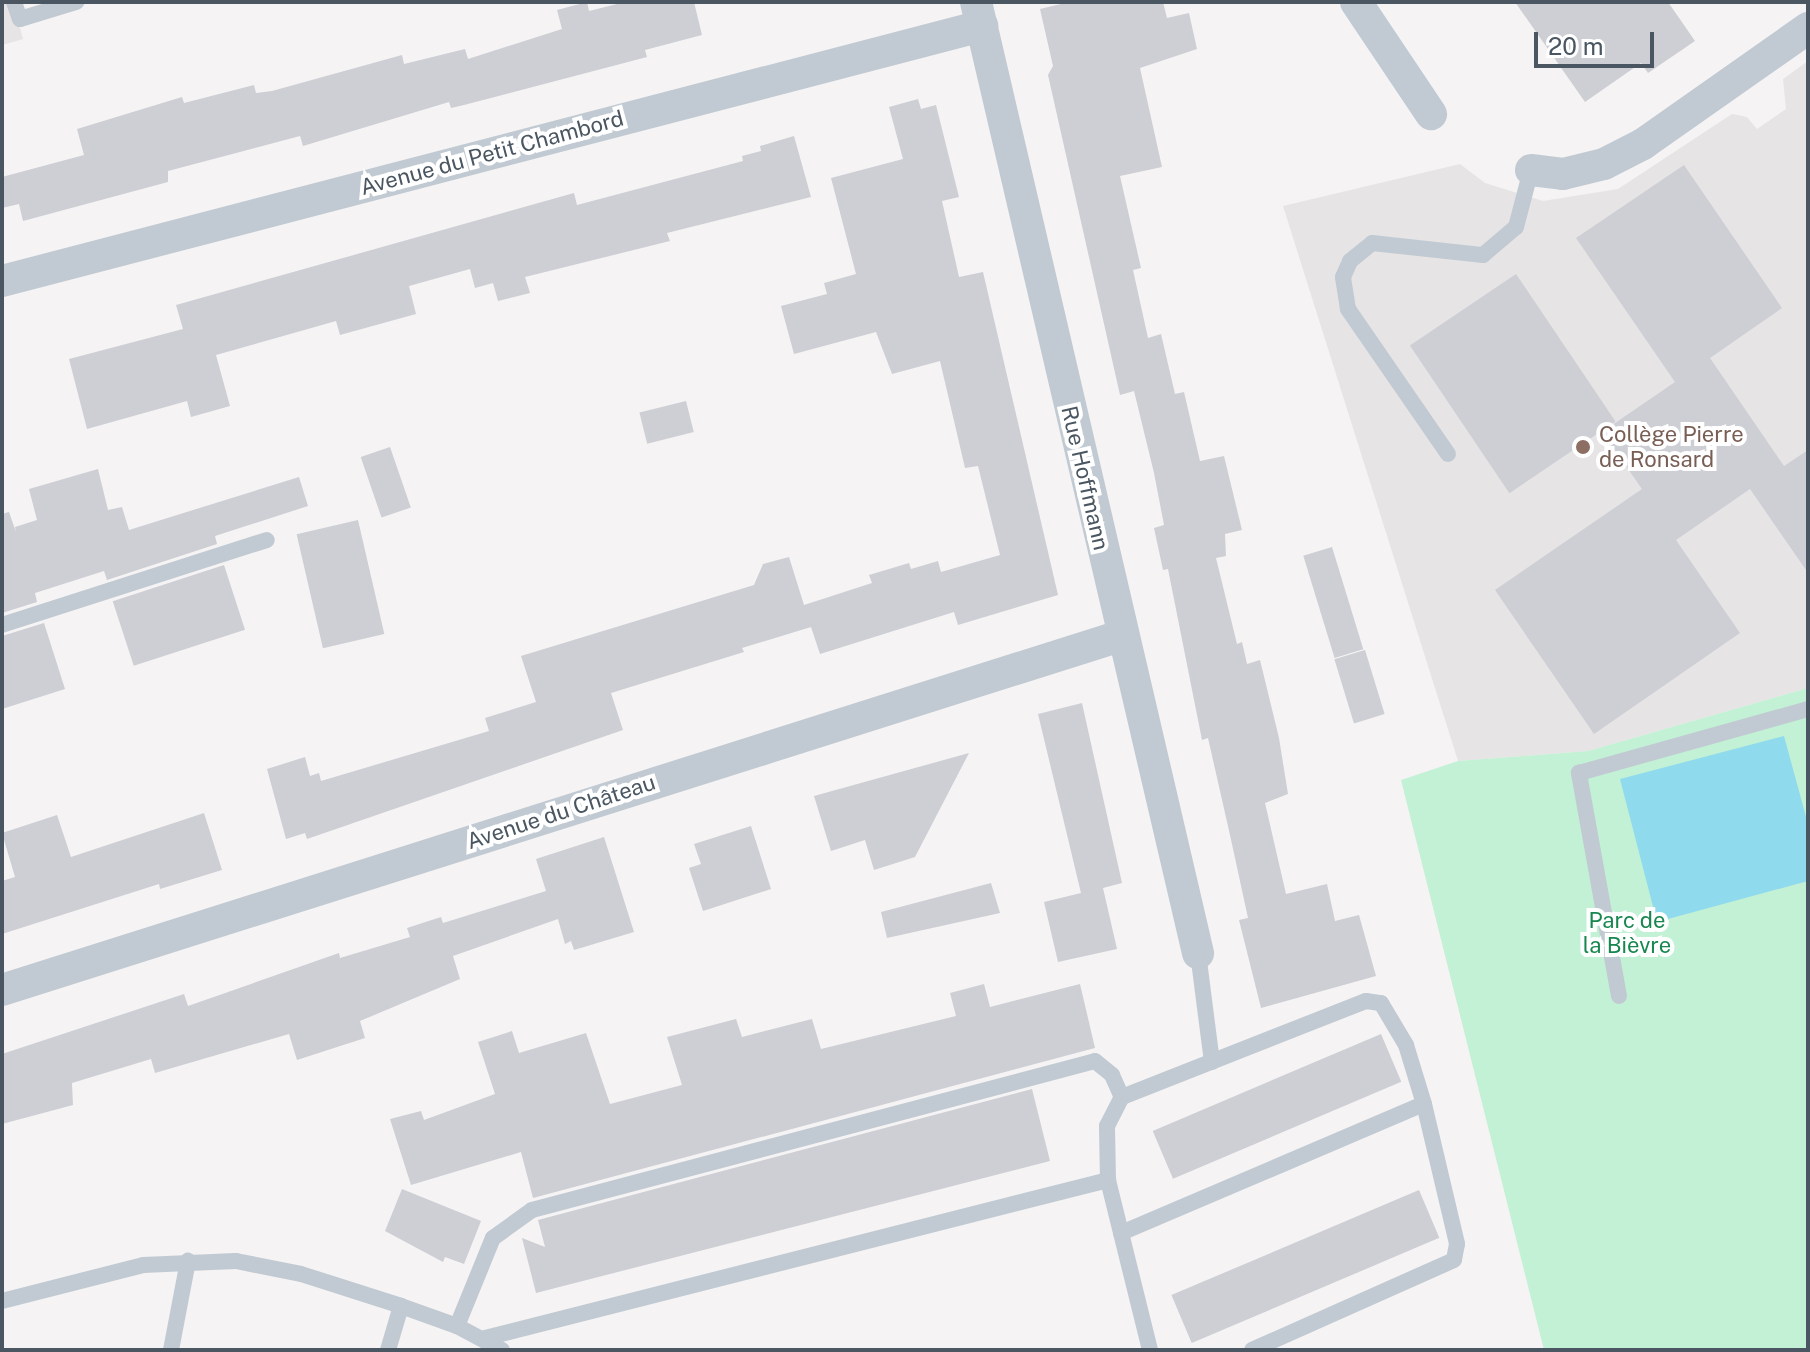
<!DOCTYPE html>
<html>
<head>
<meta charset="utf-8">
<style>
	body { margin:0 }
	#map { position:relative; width:1810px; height:1352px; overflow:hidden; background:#f5f3f3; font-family:"Public Sans",sans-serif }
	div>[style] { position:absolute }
	.education>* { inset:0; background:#e6e4e5 }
	.green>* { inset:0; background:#c3f1d5 }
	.water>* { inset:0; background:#90daee }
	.building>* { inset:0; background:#cdcfd5; transform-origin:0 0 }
	.lane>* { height:16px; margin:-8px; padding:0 8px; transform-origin:8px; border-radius:8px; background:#c1cad2 }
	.street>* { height:32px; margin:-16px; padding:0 16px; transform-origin:16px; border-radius:16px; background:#c1cad2 }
	.dots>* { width:22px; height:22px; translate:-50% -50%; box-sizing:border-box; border:4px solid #fff; border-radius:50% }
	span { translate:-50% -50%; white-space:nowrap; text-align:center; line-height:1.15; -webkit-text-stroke:8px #fff; paint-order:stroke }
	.street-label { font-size:22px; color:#4a5661 }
	.education-label { font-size:22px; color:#785e54 }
	.left { translate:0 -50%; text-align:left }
	.park-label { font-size:22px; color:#17864f }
	.frame { position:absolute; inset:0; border:4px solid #4a5661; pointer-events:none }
	.scale { position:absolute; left:1534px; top:32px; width:120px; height:36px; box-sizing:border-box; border:4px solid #4a5661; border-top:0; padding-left:10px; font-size:24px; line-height:28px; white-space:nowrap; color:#4a5661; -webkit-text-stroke:6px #fff; paint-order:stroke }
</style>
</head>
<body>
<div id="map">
	<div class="education">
		<div style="clip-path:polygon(2px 2px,13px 2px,23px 39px,2px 45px)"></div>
		<div style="clip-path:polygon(1808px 61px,1808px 688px,1588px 751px,1458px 761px,1283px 206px,1460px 164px,1485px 183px,1543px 201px,1618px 189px,1732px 114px,1747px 117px,1757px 129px,1786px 109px,1783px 79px)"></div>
	</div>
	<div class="green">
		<div style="clip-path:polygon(1808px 688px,1808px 1350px,1544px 1350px,1401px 780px,1458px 761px,1588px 751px)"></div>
	</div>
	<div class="water">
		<div style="clip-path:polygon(1784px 736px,1808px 824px,1808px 881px,1657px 922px,1620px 779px)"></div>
	</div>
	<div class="building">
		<div style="clip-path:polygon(587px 2px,589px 11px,625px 2px,694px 2px,702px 35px,645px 50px,647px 57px,464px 105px,451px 108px,449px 102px,303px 146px,300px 136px,168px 171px,168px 182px,23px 221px,19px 204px,2px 208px,2px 177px,84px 155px,77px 129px,182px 97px,184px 103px,254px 85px,256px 93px,272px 91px,402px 55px,404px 64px,465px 49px,468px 59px,562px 29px,557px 10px)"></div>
		<div style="clip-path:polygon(1069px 2px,1163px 2px,1167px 18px,1189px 13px,1197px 49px,1140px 68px,1162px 167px,1120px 176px,1141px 268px,1133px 270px,1148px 338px,1161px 334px,1175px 394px,1184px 392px,1200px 461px,1224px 456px,1242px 530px,1225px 534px,1226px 556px,1216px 558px,1237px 644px,1242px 642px,1247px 664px,1260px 660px,1279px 738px,1288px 794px,1265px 803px,1286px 894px,1327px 884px,1335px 921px,1359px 915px,1376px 976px,1261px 1008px,1239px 920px,1248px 918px,1230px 835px,1208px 738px,1202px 740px,1168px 569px,1163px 570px,1154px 528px,1164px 525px,1154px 473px,1134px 391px,1120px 395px,1048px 75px,1053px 66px,1040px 9px)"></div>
		<div style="clip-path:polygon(1515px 2px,1668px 2px,1695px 41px,1648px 73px,1641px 63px,1585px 102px)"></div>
		<div style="clip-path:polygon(918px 99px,921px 109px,936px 105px,959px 197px,942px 201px,959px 277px,983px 272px,1058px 595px,958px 625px,954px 612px,820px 654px,811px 627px,742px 648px,744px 652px,611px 693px,623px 730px,307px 839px,305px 833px,286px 839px,267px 769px,305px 757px,310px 776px,319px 773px,321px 781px,489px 731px,485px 718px,536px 702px,521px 656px,754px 585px,763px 564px,789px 557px,804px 605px,872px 583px,869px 575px,909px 563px,911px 569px,938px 561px,941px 572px,1000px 555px,978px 466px,965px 468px,940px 361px,892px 374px,876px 332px,794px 354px,781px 306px,827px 294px,824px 283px,856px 274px,831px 178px,903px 159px,889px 107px)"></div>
		<div style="clip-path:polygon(794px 136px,811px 197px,667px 233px,670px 241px,525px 277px,530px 293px,498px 301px,493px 283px,475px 288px,470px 269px,409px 286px,416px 314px,340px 335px,336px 321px,216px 355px,230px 406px,191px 417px,187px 401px,87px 429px,69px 359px,183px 329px,176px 305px,574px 193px,577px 205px,743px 161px,742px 156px,761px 151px,760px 146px)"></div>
		<div style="clip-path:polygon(1684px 165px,1782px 308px,1710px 358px,1784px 466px,1808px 450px,1808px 573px,1750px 489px,1676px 540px,1740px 633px,1594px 734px,1495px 590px,1642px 489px,1602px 432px,1675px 382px,1576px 238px)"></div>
		<div style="left:1516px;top:274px;width:178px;height:128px;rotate:56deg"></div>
		<div style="left:686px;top:401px;width:32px;height:48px;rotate:76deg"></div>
		<div style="left:390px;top:447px;width:64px;height:31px;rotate:71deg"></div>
		<div style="clip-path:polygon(98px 469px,108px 510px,122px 507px,129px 530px,299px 477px,308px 506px,215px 536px,217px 544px,107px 580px,104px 571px,35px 593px,37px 602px,2px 613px,2px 514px,9px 512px,16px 532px,15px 527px,37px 520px,29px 489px)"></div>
		<div style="left:358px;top:520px;width:117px;height:63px;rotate:77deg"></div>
		<div style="left:1332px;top:547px;width:107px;height:30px;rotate:73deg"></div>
		<div style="left:224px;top:565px;width:68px;height:117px;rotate:72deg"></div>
		<div style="clip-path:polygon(44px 623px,65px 689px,2px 709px,2px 636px)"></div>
		<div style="left:1365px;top:650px;width:67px;height:32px;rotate:73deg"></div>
		<div style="clip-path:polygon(1082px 703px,1122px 883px,1103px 888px,1117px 949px,1058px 962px,1044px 902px,1081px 893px,1038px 714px)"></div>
		<div style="clip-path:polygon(969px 753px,915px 857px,874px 870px,865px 840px,831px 851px,814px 796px)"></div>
		<div style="clip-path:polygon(204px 813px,222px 870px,160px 889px,159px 884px,2px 934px,2px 881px,15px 877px,2px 833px,57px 815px,71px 857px)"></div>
		<div style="clip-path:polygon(751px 826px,771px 889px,703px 911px,689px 868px,701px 864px,694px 844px)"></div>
		<div style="clip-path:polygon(604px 837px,634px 932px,574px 950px,571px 941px,565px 944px,558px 919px,453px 956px,460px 979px,360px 1021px,365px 1038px,297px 1060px,289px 1034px,155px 1073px,151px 1059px,72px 1083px,73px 1105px,2px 1124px,2px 1054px,184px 994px,188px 1006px,339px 953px,340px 958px,410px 937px,407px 928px,441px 917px,443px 923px,546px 891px,536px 859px)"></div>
		<div style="clip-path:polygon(991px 883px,1000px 913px,887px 938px,881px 912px)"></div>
		<div style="clip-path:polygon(984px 984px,990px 1007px,1080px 984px,1095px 1048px,533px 1198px,521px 1152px,411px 1185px,390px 1119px,421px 1111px,424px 1120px,495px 1094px,478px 1042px,512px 1031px,519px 1053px,586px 1033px,610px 1104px,682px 1085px,667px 1037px,736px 1019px,742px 1037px,812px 1019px,821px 1049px,956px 1016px,950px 993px)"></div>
		<div style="left:1381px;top:1034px;width:52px;height:248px;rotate:67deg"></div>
		<div style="clip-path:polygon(1032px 1089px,1050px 1161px,536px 1293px,522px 1238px,545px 1247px,538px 1220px)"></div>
		<div style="clip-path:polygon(402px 1189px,481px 1221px,464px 1264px,445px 1257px,443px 1262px,385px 1231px)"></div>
		<div style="left:1419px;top:1190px;width:52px;height:269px;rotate:67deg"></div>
	</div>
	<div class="lane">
		<div style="left:14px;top:2px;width:18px;rotate:71deg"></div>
		<div style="left:20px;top:19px;width:59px;rotate:-16.9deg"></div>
		<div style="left:1448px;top:454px;width:176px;rotate:-124.6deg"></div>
		<div style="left:1348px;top:309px;width:32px;rotate:-99deg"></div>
		<div style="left:1343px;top:277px;width:17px;rotate:-66deg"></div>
		<div style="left:1350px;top:261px;width:28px;rotate:-39deg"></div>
		<div style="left:1372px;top:243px;width:112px;rotate:6.2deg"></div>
		<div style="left:1483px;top:255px;width:43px;rotate:-40.3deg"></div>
		<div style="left:1516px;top:227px;width:59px;rotate:-75.3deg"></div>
		<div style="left:2px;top:625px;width:278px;rotate:-17.8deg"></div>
		<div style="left:1198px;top:953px;width:110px;rotate:82.7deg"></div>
		<div style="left:1619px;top:996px;width:227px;rotate:-100.2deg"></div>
		<div style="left:1579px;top:773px;width:238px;rotate:-15.6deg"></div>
		<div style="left:1121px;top:1233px;width:329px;rotate:-23.1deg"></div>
		<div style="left:2px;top:1301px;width:146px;rotate:-14.3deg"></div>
		<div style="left:143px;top:1265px;width:93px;rotate:-2.5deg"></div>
		<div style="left:236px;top:1261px;width:66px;rotate:11.3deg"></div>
		<div style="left:301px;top:1274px;width:105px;rotate:17.7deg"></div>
		<div style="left:401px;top:1306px;width:59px;rotate:19.7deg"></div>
		<div style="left:457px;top:1326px;width:51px;rotate:28.1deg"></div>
		<div style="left:457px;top:1326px;width:95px;rotate:-67.8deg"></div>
		<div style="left:493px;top:1238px;width:48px;rotate:-35.7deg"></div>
		<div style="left:532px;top:1210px;width:582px;rotate:-14.82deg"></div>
		<div style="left:1095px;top:1061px;width:22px;rotate:39deg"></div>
		<div style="left:1112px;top:1075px;width:24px;rotate:66deg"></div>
		<div style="left:485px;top:1338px;width:643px;rotate:-14.23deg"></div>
		<div style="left:171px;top:1350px;width:91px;rotate:-79.2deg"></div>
		<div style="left:388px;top:1350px;width:46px;rotate:-73.5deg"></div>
		<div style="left:1150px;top:1350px;width:175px;rotate:-103.9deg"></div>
		<div style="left:1108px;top:1180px;width:54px;rotate:-91.1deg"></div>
		<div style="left:1107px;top:1126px;width:33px;rotate:-63deg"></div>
		<div style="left:1122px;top:1097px;width:262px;rotate:-21.5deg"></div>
		<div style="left:1366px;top:1001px;width:15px;rotate:8deg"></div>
		<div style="left:1381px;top:1003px;width:49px;rotate:59.2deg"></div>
		<div style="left:1406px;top:1045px;width:62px;rotate:73deg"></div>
		<div style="left:1424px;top:1104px;width:144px;rotate:76.7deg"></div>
		<div style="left:1457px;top:1244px;width:16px;rotate:101deg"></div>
		<div style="left:1454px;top:1260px;width:221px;rotate:156deg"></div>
	</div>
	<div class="street">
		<div style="left:976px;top:2px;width:977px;rotate:76.86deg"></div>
		<div style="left:1356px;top:2px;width:135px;rotate:56.2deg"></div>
		<div style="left:1531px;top:170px;width:32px;rotate:7deg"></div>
		<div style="left:1563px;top:174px;width:42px;rotate:-13.7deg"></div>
		<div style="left:1604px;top:164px;width:44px;rotate:-27.1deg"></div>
		<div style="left:1643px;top:144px;width:202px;rotate:-35.1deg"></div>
		<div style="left:2px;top:281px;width:1013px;rotate:-14.59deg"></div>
		<div style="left:2px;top:990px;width:1173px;rotate:-17.57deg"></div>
	</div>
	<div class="dots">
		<div style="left:1583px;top:447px;background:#8d6e63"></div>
	</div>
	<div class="street-label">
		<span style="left:492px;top:153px;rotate:-15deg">Avenue du Petit Chambord</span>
		<span style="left:1085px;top:478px;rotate:77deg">Rue Hoffmann</span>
		<span style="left:561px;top:812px;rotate:-18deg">Avenue du Château</span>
	</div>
	<div class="education-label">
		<span class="left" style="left:1599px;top:447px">Collège Pierre<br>de Ronsard</span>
	</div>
	<div class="park-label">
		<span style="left:1627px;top:933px">Parc de<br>la Bièvre</span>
	</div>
	<div class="frame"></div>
	<div class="scale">20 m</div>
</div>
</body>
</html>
